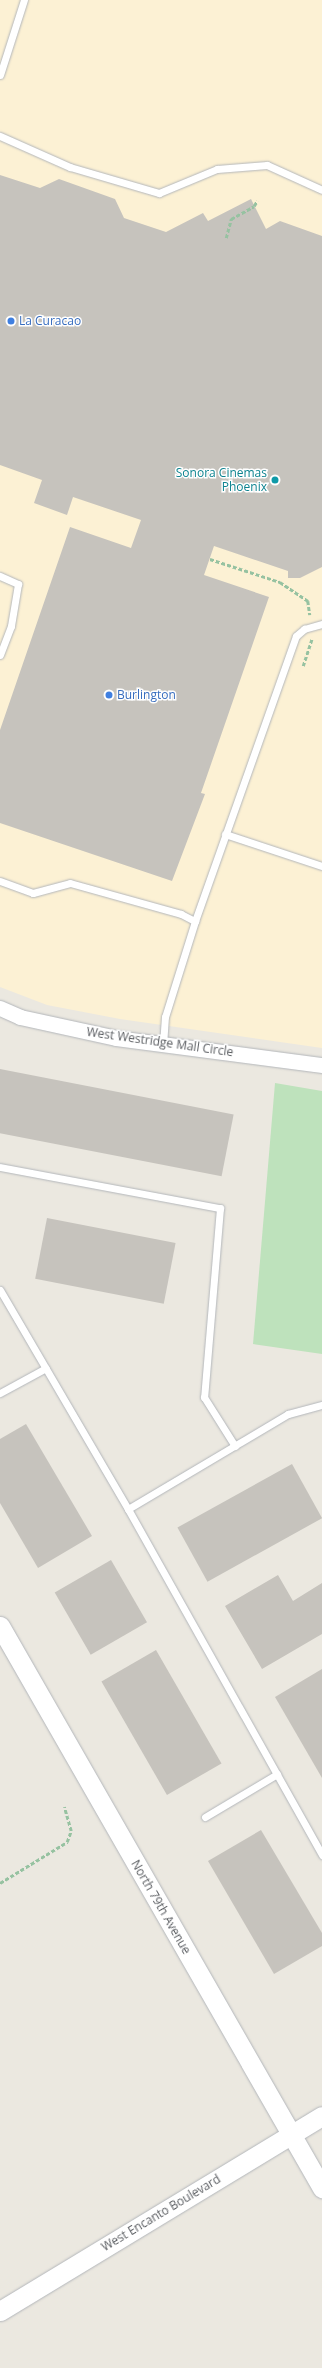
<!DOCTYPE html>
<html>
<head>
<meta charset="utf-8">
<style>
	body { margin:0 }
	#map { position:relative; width:322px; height:2368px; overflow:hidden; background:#ebe8e0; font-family:"Open Sans",sans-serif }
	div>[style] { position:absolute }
	.commercial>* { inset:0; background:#fcf1d4 }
	.green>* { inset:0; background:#bee2bc }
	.building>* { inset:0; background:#c6c3bd; transform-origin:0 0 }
	.path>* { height:2.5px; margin-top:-1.25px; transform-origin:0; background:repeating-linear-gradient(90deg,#96c2a1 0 4px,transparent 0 6px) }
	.roads { filter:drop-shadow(0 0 1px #b3b6ba) drop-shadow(0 0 1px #b3b6ba) }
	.service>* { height:7px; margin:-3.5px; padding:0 3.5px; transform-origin:3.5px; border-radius:3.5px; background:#fff }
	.minor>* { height:15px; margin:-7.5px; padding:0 7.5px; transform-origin:7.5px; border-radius:7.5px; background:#fff }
	.tertiary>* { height:19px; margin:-9.5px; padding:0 9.5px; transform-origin:9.5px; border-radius:9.5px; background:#fff }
	.dots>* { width:11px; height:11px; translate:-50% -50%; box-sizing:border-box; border:2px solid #fff; border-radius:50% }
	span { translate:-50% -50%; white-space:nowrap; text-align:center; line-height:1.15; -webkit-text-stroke:3px #fff; paint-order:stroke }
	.shop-label { font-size:12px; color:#366cbe }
	.left { translate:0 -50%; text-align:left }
	.culture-label { font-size:12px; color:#0d838f }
	.right { translate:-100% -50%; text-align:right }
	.street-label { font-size:12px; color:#595c60 }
</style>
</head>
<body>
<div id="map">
	<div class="commercial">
		<div style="clip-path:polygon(0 0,322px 0,322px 1048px,120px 1019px,47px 1005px,0 987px)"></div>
	</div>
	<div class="green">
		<div style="clip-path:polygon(275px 1083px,322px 1091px,322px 1354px,253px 1344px)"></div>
	</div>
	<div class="building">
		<div style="clip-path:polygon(0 175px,40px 188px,59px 179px,115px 199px,124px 218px,166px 232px,203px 213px,208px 221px,251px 199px,266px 229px,280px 221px,322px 236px,322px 567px,300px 578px,288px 578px,288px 571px,214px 546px,204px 575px,269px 597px,201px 793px,205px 794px,172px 881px,0 823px,0 730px,70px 527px,131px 548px,141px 520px,73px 497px,67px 515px,34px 503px,42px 480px,0 465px)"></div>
		<div style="left:0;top:1069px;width:238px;height:63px;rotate:11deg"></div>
		<div style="left:47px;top:1218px;width:131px;height:62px;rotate:11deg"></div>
		<div style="clip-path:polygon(26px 1424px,92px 1536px,38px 1568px,0 1503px,0 1439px)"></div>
		<div style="left:292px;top:1464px;width:62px;height:131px;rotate:61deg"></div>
		<div style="left:111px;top:1560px;width:72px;height:65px;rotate:60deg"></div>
		<div style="clip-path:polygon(278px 1575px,293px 1601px,322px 1583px,322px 1634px,262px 1669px,225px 1606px)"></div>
		<div style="left:156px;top:1650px;width:131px;height:63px;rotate:60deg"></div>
		<div style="clip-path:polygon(322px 1669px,322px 1778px,275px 1697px)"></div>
		<div style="clip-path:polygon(261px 1830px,322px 1933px,322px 1946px,274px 1974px,208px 1861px)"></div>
	</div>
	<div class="path">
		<div style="left:226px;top:238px;width:20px;rotate:-75deg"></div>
		<div style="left:231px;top:219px;width:26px;rotate:-29deg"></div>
		<div style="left:254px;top:206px;width:6px;rotate:-59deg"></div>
		<div style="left:210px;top:559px;width:74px;rotate:18.2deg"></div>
		<div style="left:280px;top:582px;width:34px;rotate:34deg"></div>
		<div style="left:308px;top:601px;width:14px;rotate:82deg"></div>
		<div style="left:303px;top:666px;width:28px;rotate:-72deg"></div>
		<div style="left:0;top:1883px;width:79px;rotate:-31.5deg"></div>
		<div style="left:67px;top:1842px;width:12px;rotate:-70deg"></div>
		<div style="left:71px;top:1831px;width:25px;rotate:-106deg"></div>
	</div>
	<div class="roads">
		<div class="service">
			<div style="left:0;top:75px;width:79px;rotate:-72.3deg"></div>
			<div style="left:0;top:136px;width:77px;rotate:23.9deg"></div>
			<div style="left:70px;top:167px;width:93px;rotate:16.3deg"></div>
			<div style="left:159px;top:193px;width:63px;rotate:-22.5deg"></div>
			<div style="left:217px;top:169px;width:50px;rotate:-4.6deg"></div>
			<div style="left:267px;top:165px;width:60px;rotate:24.4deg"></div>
			<div style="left:0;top:576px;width:20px;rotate:24deg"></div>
			<div style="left:18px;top:584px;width:43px;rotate:99.5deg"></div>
			<div style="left:11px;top:626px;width:31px;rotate:111deg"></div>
			<div style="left:225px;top:834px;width:102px;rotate:18.3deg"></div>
			<div style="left:0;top:881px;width:35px;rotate:20deg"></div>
			<div style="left:33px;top:893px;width:38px;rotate:-15deg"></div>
			<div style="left:70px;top:883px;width:115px;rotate:15.6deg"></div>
			<div style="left:181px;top:914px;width:16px;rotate:27deg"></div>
			<div style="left:163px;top:1045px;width:28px;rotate:-86deg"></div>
			<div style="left:165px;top:1017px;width:101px;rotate:-72.6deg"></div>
			<div style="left:195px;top:921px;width:302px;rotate:-70.5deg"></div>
			<div style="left:296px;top:636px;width:11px;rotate:-41deg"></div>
			<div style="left:304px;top:629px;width:19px;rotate:-16deg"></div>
			<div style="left:0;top:1167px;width:224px;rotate:10.6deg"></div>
			<div style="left:220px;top:1208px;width:190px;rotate:94.8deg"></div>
			<div style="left:204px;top:1397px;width:58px;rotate:57.7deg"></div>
			<div style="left:0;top:1290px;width:254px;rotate:59.7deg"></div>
			<div style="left:128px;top:1509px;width:397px;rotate:60.7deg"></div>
			<div style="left:0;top:1393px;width:52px;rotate:-28.5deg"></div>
			<div style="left:128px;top:1509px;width:186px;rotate:-30.7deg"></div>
			<div style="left:288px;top:1414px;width:35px;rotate:-15deg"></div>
			<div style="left:205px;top:1817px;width:84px;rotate:-30.8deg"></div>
		</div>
		<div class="minor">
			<div style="left:0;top:1008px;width:22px;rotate:24deg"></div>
			<div style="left:20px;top:1017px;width:98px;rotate:12.3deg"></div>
			<div style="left:116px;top:1038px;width:208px;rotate:7.5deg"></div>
		</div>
		<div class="tertiary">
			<div style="left:0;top:1626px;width:648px;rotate:60.19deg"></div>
			<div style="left:0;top:2311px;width:376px;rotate:-31.2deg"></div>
		</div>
	</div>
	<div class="dots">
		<div style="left:11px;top:321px;background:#3f7fe0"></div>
		<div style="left:275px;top:480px;background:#0f9aa8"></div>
		<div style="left:109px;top:695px;background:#3f7fe0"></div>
	</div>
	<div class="shop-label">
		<span class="left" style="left:19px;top:321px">La Curacao</span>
		<span class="left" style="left:117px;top:695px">Burlington</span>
	</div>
	<div class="culture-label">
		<span class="right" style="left:267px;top:480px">Sonora Cinemas<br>Phoenix</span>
	</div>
	<div class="street-label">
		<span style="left:160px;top:1042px;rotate:8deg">West Westridge Mall Circle</span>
		<span style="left:161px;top:1907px;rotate:60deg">North 79th Avenue</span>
		<span style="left:161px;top:2213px;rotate:-31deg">West Encanto Boulevard</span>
	</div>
</div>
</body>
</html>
